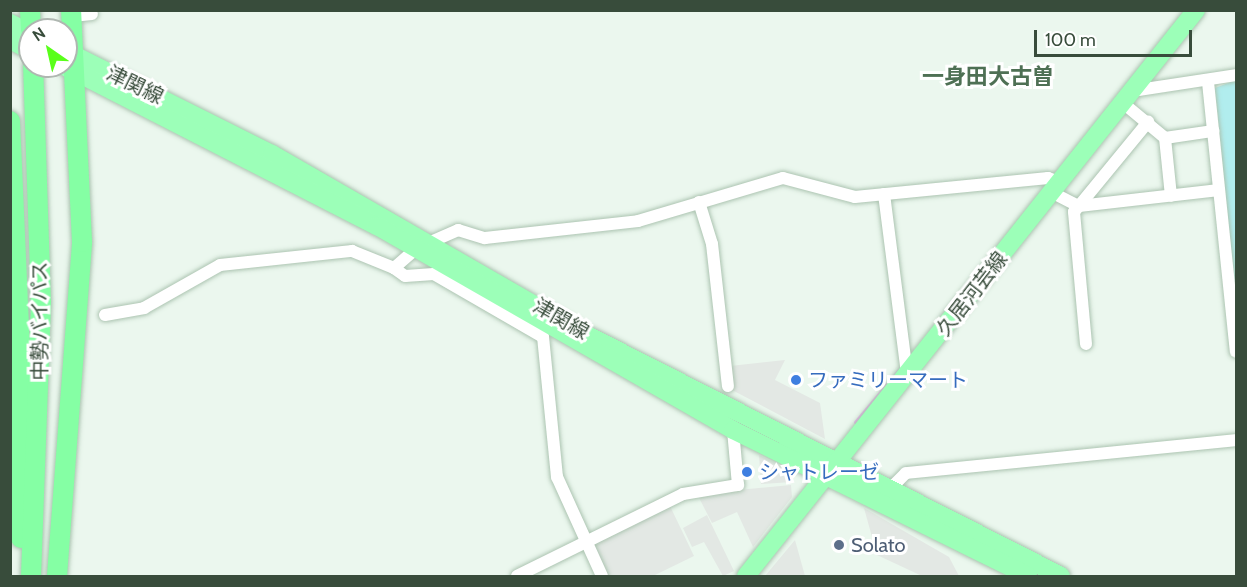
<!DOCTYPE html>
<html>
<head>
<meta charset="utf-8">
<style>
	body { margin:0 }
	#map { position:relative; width:1247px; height:587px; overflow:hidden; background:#ebf7ee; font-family:Cabin,"Noto Sans JP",sans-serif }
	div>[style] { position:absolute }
	.green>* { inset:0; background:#b1edee }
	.parking>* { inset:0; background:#e3e8e4 }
	.stream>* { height:3px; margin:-1.5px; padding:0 1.5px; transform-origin:1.5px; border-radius:1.5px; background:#f6a3f8 }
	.roads { filter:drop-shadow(0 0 2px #acc4b1) drop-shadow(0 0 2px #acc4b1) }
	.minor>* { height:12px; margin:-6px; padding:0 6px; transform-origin:6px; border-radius:6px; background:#fff }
	.primary>* { height:18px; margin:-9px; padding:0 9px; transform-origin:9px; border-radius:9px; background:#9cffb8 }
	.trunk>* { height:20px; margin:-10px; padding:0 10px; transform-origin:10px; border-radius:10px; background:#85ffa4 }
	.dots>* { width:16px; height:16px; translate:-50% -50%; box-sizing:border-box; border:3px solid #fff; border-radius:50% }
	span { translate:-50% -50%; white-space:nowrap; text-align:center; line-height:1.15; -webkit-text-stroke:6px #fff; paint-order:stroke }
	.street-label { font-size:20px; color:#384c3b }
	.shop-label { font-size:20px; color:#366cbe }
	.left { translate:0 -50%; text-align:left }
	.service-label { font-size:20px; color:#4e5e75 }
	.quarter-label { font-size:22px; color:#4e7054; font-weight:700 }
	.frame { position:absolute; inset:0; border:12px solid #384c3b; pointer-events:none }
	.north { position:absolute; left:18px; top:18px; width:60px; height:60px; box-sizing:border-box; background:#fff; border:2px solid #afb7b1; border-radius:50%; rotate:326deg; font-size:16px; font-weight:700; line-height:24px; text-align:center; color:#384c3b }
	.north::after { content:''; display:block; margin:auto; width:21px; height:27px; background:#59ff1a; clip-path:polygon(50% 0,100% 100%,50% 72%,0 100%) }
	.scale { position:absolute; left:1034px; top:30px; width:158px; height:27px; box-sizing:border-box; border:3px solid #384c3b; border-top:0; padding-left:8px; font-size:18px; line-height:21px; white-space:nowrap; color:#384c3b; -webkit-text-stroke:4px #fff; paint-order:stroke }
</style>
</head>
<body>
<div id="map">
	<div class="green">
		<div style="clip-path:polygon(1236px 80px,1236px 298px,1215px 88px)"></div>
	</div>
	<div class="parking">
		<div style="clip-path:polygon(785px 360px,775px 380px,820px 403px,825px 439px,732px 390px,730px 366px)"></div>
		<div style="clip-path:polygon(759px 455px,791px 471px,792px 482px,761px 484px)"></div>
		<div style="clip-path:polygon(791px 485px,792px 497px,753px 547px,737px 512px,712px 523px,697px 494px)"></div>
		<div style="clip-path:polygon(670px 506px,694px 556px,653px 576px,607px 576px,592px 545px)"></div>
		<div style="clip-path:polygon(864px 508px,949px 557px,959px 576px,922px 576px,877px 555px)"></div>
		<div style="clip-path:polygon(707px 515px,734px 571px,723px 576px,704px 542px,692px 547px,683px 528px)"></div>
		<div style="clip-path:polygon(795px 540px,805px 576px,765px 576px)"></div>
	</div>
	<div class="stream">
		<div style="left:855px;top:422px;width:73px;rotate:-50deg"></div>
	</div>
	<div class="roads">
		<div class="minor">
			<div style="left:72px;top:16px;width:20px;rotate:-6deg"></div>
			<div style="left:1208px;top:82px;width:271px;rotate:84.1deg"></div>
			<div style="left:1132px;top:91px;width:105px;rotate:-8.7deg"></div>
			<div style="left:1123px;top:103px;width:55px;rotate:39.8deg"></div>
			<div style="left:1165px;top:138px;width:49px;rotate:-8.3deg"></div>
			<div style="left:1165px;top:138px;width:58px;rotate:84.1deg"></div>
			<div style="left:1051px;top:192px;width:31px;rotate:27deg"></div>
			<div style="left:1079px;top:206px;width:141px;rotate:-6.5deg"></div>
			<div style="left:884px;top:194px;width:181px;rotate:82.7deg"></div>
			<div style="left:699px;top:202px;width:44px;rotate:72.8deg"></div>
			<div style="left:712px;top:244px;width:143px;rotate:83.6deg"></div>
			<div style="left:105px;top:315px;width:40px;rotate:-10deg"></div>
			<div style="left:144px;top:308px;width:87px;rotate:-29.5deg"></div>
			<div style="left:220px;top:265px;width:133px;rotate:-6.1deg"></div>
			<div style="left:352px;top:251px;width:45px;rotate:22deg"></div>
			<div style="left:1086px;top:344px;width:133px;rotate:-95.2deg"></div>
			<div style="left:1074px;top:212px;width:117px;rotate:-50.6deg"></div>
			<div style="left:888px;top:491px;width:25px;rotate:-45deg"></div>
			<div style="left:906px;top:473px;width:332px;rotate:-5.7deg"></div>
			<div style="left:517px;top:576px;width:185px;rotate:-26.3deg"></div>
			<div style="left:683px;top:494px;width:56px;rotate:-9.3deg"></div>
			<div style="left:738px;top:485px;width:55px;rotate:-95.2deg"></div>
			<div style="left:602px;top:576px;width:109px;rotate:-114.4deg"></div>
			<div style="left:557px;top:477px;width:141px;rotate:-95.7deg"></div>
			<div style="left:543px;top:337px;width:126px;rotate:-150deg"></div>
			<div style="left:434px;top:274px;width:29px;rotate:176deg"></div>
			<div style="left:405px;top:276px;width:14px;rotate:-144deg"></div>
			<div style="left:394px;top:268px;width:30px;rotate:-41deg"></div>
			<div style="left:417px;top:248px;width:45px;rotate:-23.7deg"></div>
			<div style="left:458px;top:230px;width:28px;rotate:17deg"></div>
			<div style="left:485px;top:238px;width:154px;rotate:-6.3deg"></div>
			<div style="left:638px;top:221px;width:151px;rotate:-16.5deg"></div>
			<div style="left:783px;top:178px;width:74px;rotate:14.8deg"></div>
			<div style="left:855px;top:197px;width:194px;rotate:-5.6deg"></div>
			<div style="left:1048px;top:178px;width:12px;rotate:20deg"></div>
		</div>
		<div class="primary">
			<div style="left:10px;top:23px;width:22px;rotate:27deg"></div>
			<div style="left:10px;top:40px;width:22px;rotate:27deg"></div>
			<div style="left:66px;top:51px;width:230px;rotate:26.6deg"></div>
			<div style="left:272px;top:154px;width:361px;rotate:29.9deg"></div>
			<div style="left:585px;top:334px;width:534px;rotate:26.95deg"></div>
			<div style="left:64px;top:66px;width:352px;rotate:27.1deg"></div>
			<div style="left:377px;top:226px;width:410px;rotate:29.8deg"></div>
			<div style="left:733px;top:430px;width:329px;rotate:26.3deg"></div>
			<div style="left:746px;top:576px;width:723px;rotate:-51.51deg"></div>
		</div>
		<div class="trunk">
			<div style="left:30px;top:10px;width:20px;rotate:87deg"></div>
			<div style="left:10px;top:121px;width:249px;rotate:87.5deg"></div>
			<div style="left:21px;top:370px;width:168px;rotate:90deg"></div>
			<div style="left:31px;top:576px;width:273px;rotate:-87.9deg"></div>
			<div style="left:41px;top:303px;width:237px;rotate:-91.9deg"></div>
			<div style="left:57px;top:576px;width:335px;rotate:-85.7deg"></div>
			<div style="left:82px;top:242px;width:232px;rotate:-92.7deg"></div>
		</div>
	</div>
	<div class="dots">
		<div style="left:796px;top:380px;background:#3f7fe0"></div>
		<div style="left:747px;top:472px;background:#3f7fe0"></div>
		<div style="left:839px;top:545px;background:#5c6f8a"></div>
	</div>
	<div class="street-label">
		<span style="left:135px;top:85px;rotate:26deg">津関線</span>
		<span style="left:972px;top:294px;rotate:-52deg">久居河芸線</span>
		<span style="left:561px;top:319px;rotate:30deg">津関線</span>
		<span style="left:40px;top:321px;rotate:-90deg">中勢バイパス</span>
	</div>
	<div class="shop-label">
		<span class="left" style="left:808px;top:380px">ファミリーマート</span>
		<span class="left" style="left:759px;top:472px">シャトレーゼ</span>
	</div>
	<div class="service-label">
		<span class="left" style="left:851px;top:545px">Solato</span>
	</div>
	<div class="quarter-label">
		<span style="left:988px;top:77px">一身田大古曽</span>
	</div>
	<div class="frame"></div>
	<div class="north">N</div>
	<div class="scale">100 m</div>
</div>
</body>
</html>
